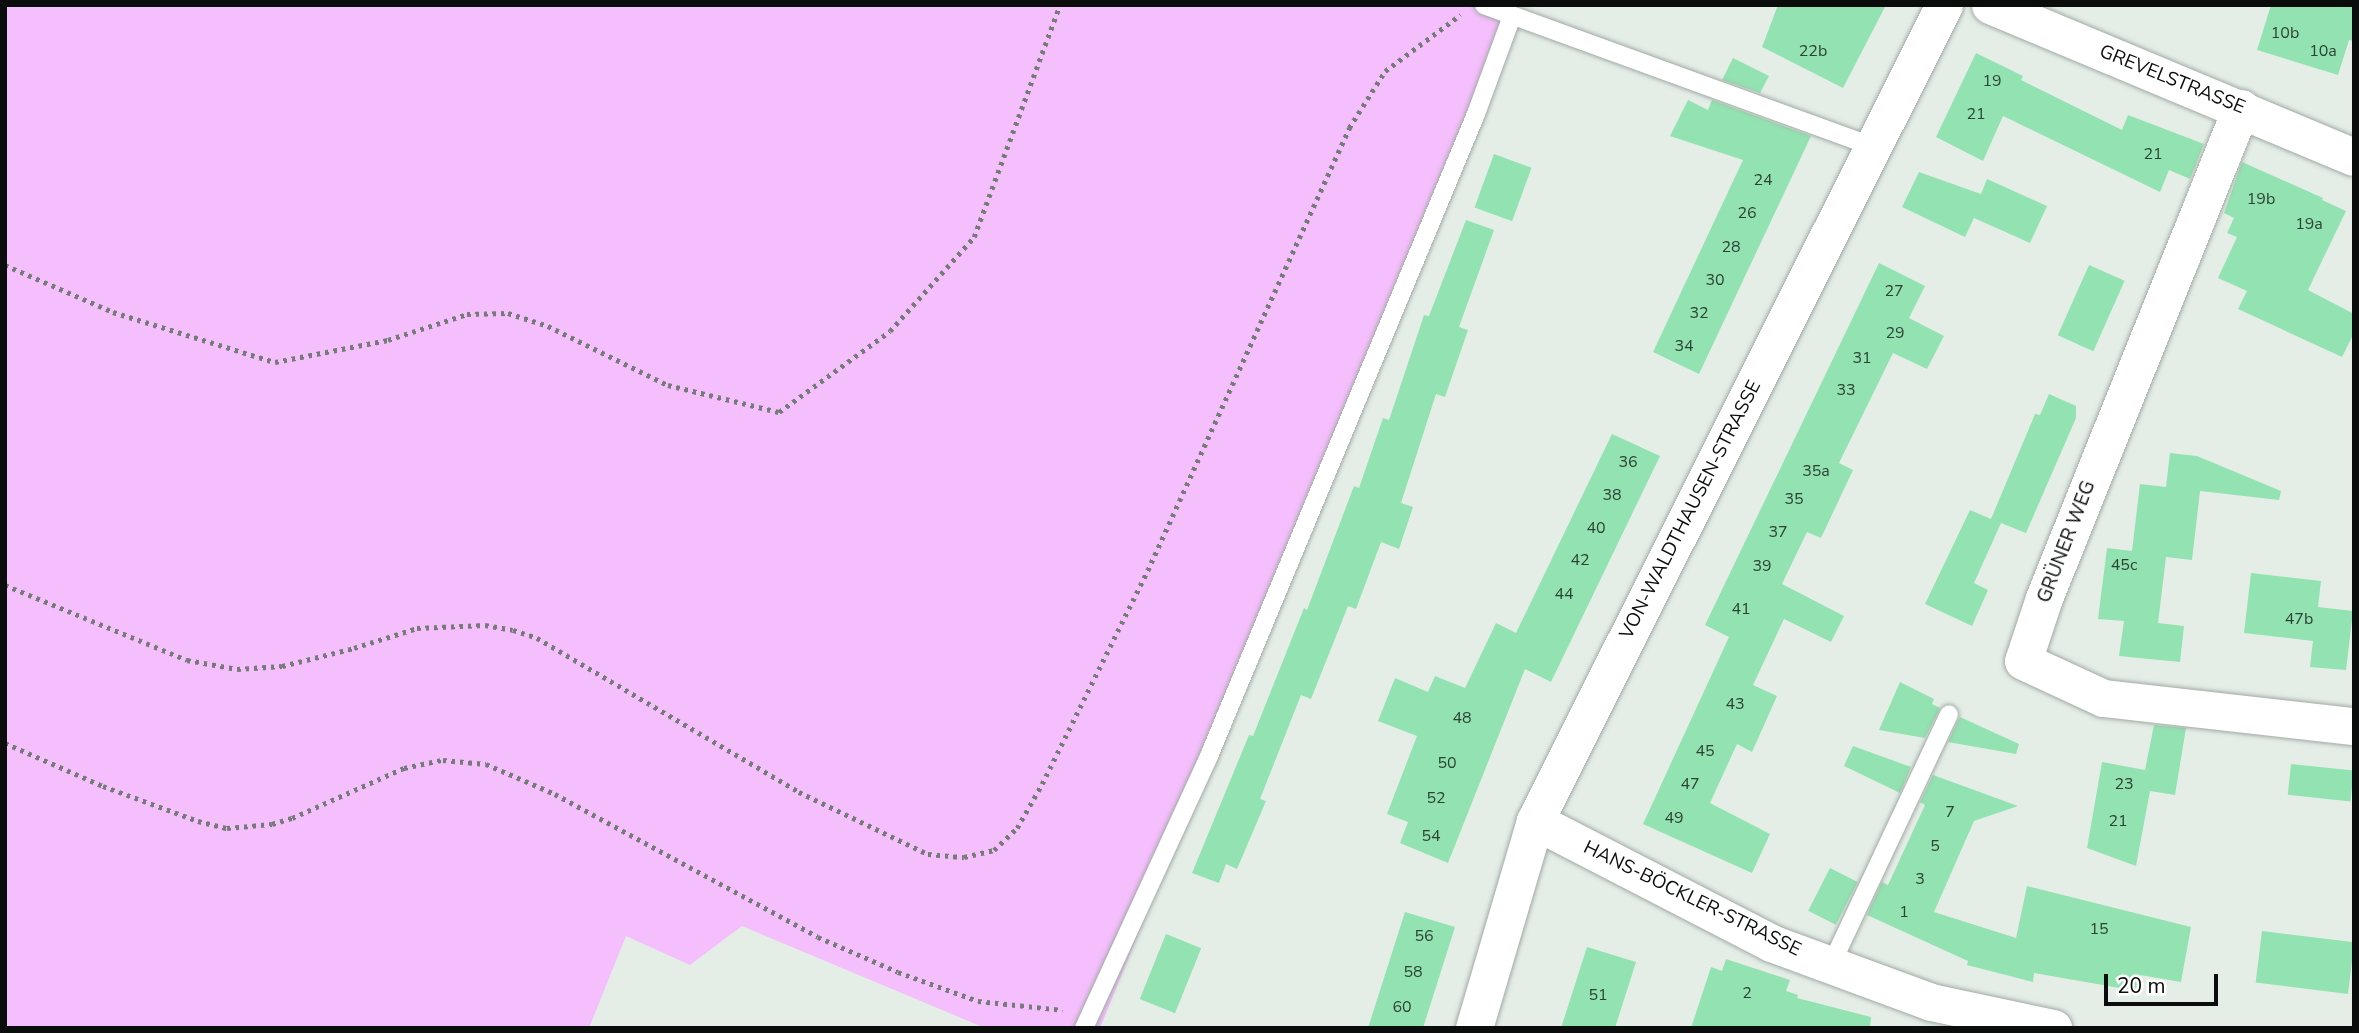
<!DOCTYPE html>
<html>
<head>
<meta charset="utf-8">
<style>
	body { margin:0 }
	#map { position:relative; width:2359px; height:1033px; overflow:hidden; background:#e4eee7; font-family:"Nunito Sans",sans-serif }
	div>[style] { position:absolute }
	.green>* { inset:0; background:#f5befd }
	.building>* { inset:0; background:#93e2b1; transform-origin:0 0 }
	.path>* { height:4.5px; margin-top:-2.25px; transform-origin:0; background:repeating-linear-gradient(90deg,#757b77 0 3.5px,transparent 0 8.5px) }
	.roads { filter:drop-shadow(0 0 2px #a1aaa4) drop-shadow(0 0 2px #a1aaa4) }
	.lane>* { height:18px; margin:-9px; padding:0 9px; transform-origin:9px; border-radius:9px; background:#fff }
	.street>* { height:37px; margin:-18.5px; padding:0 18.5px; transform-origin:18.5px; border-radius:18.5px; background:#fff }
	span { translate:-50% -50%; white-space:nowrap; text-align:center; line-height:1.15; -webkit-text-stroke:5px #fff; paint-order:stroke }
	.number-label { font-size:16px; color:#2c4234 }
	.number-label span { -webkit-text-stroke-width:0 }
	.street-label { font-size:19px; color:#0a0d0b }
	.frame { position:absolute; inset:0; border:7px solid #0a0d0b; pointer-events:none }
	.scale { position:absolute; left:2104px; top:974px; width:114px; height:32px; box-sizing:border-box; border:4px solid #0a0d0b; border-top:0; padding-left:9px; font-size:21px; line-height:24px; white-space:nowrap; color:#0a0d0b; -webkit-text-stroke:5px #fff; paint-order:stroke }
</style>
</head>
<body>
<div id="map">
	<div class="green">
		<div style="clip-path:polygon(5px 5px,1516px 5px,1100px 1028px,985px 1028px,742px 926px,690px 965px,626px 936px,589px 1028px,5px 1028px)"></div>
	</div>
	<div class="building">
		<div style="clip-path:polygon(1778px 5px,1886px 5px,1843px 88px,1762px 47px)"></div>
		<div style="clip-path:polygon(2271px 5px,2354px 5px,2354px 41px,2349px 40px,2338px 75px,2257px 50px)"></div>
		<div style="clip-path:polygon(1976px 53px,2023px 76px,2021px 80px,2122px 130px,2128px 115px,2204px 144px,2190px 179px,2169px 170px,2160px 192px,2003px 116px,1983px 161px,1936px 137px)"></div>
		<div style="clip-path:polygon(1733px 58px,1769px 76px,1760px 93px,1722px 80px)"></div>
		<div style="clip-path:polygon(1688px 100px,1708px 110px,1712px 100px,1811px 136px,1699px 374px,1653px 352px,1743px 160px,1670px 136px)"></div>
		<div style="left:1494px;top:154px;width:40px;height:57px;rotate:20deg"></div>
		<div style="clip-path:polygon(2242px 162px,2323px 198px,2322px 200px,2346px 211px,2308px 290px,2354px 314px,2354px 333px,2342px 357px,2238px 309px,2247px 291px,2218px 278px,2237px 237px,2227px 233px,2234px 218px,2224px 213px)"></div>
		<div style="clip-path:polygon(1919px 172px,1981px 194px,1987px 179px,2047px 206px,2030px 243px,1974px 218px,1965px 237px,1902px 207px)"></div>
		<div style="clip-path:polygon(1466px 220px,1494px 230px,1459px 327px,1468px 330px,1445px 397px,1436px 394px,1401px 503px,1413px 507px,1399px 549px,1381px 542px,1356px 609px,1348px 606px,1311px 699px,1301px 695px,1260px 799px,1266px 801px,1237px 869px,1226px 864px,1219px 883px,1192px 873px,1249px 735px,1253px 736px,1304px 608px,1307px 610px,1354px 486px,1359px 488px,1383px 418px,1389px 420px,1424px 315px,1429px 316px)"></div>
		<div style="clip-path:polygon(1879px 263px,1925px 286px,1909px 318px,1944px 336px,1927px 369px,1893px 353px,1839px 463px,1853px 470px,1821px 538px,1807px 532px,1782px 584px,1844px 616px,1831px 642px,1784px 619px,1753px 685px,1777px 696px,1752px 752px,1737px 744px,1710px 803px,1770px 834px,1752px 873px,1643px 824px,1729px 637px,1705px 625px)"></div>
		<div style="left:2089px;top:265px;width:39px;height:77px;rotate:24deg"></div>
		<div style="clip-path:polygon(2049px 394px,2076px 406px,2076px 418px,2026px 533px,2001px 523px,1974px 583px,1988px 590px,1972px 626px,1925px 604px,1970px 510px,1991px 519px,2035px 414px,2040px 415px)"></div>
		<div style="clip-path:polygon(1612px 434px,1660px 456px,1551px 682px,1525px 669px,1448px 863px,1400px 843px,1408px 822px,1387px 814px,1417px 736px,1378px 721px,1395px 678px,1428px 692px,1435px 676px,1465px 688px,1496px 623px,1516px 633px)"></div>
		<div style="clip-path:polygon(2170px 453px,2197px 456px,2281px 491px,2279px 500px,2200px 491px,2192px 560px,2166px 557px,2158px 623px,2184px 626px,2180px 662px,2119px 656px,2124px 621px,2098px 619px,2107px 548px,2132px 551px,2140px 484px,2166px 487px)"></div>
		<div style="clip-path:polygon(2251px 573px,2321px 581px,2318px 607px,2353px 611px,2346px 670px,2310px 667px,2313px 641px,2244px 633px)"></div>
		<div style="clip-path:polygon(1900px 682px,1934px 699px,1932px 704px,1940px 708px,1925px 738px,1879px 730px)"></div>
		<div style="clip-path:polygon(1960px 717px,2019px 744px,2016px 754px,1948px 742px)"></div>
		<div style="clip-path:polygon(2154px 725px,2186px 728px,2175px 795px,2150px 791px,2136px 866px,2087px 848px,2102px 762px,2145px 770px)"></div>
		<div style="clip-path:polygon(1853px 746px,1911px 767px,1900px 793px,1844px 766px)"></div>
		<div style="left:2291px;top:764px;width:63px;height:31px;rotate:6deg"></div>
		<div style="clip-path:polygon(1933px 775px,2018px 806px,1974px 821px,1934px 912px,2016px 938px,2027px 886px,2191px 927px,2181px 982px,2140px 975px,2137px 991px,2034px 973px,2033px 982px,1967px 965px,1968px 961px,1867px 915px,1882px 882px,1888px 885px,1925px 805px,1920px 802px)"></div>
		<div style="left:1830px;top:868px;width:31px;height:48px;rotate:27deg"></div>
		<div style="clip-path:polygon(1405px 912px,1455px 927px,1423px 1028px,1368px 1028px)"></div>
		<div style="left:2262px;top:931px;width:93px;height:52px;rotate:7deg"></div>
		<div style="left:1166px;top:934px;width:38px;height:70px;rotate:22deg"></div>
		<div style="clip-path:polygon(1587px 947px,1636px 962px,1615px 1028px,1561px 1028px)"></div>
		<div style="clip-path:polygon(1726px 959px,1790px 980px,1786px 991px,1798px 995px,1797px 998px,1871px 1017px,1870px 1028px,1691px 1028px,1711px 967px,1722px 971px)"></div>
	</div>
	<div class="path">
		<div style="left:5px;top:265px;width:118px;rotate:23.5deg"></div>
		<div style="left:113px;top:312px;width:170px;rotate:17.2deg"></div>
		<div style="left:275px;top:362px;width:115px;rotate:-11deg"></div>
		<div style="left:388px;top:340px;width:83px;rotate:-18.2deg"></div>
		<div style="left:467px;top:314px;width:41px;rotate:-1.4deg"></div>
		<div style="left:508px;top:313px;width:42px;rotate:18deg"></div>
		<div style="left:548px;top:326px;width:134px;rotate:26.2deg"></div>
		<div style="left:668px;top:385px;width:114px;rotate:13.7deg"></div>
		<div style="left:779px;top:412px;width:137px;rotate:-36.1deg"></div>
		<div style="left:890px;top:331px;width:126px;rotate:-48.2deg"></div>
		<div style="left:974px;top:237px;width:247px;rotate:-69.7deg"></div>
		<div style="left:5px;top:585px;width:197px;rotate:22.4deg"></div>
		<div style="left:187px;top:660px;width:51px;rotate:10.2deg"></div>
		<div style="left:237px;top:669px;width:45px;rotate:-3.8deg"></div>
		<div style="left:282px;top:666px;width:74px;rotate:-14deg"></div>
		<div style="left:354px;top:648px;width:66px;rotate:-17.6deg"></div>
		<div style="left:417px;top:628px;width:68px;rotate:-2.5deg"></div>
		<div style="left:485px;top:625px;width:28px;rotate:10deg"></div>
		<div style="left:513px;top:630px;width:25px;rotate:18deg"></div>
		<div style="left:537px;top:638px;width:304px;rotate:30.4deg"></div>
		<div style="left:799px;top:792px;width:143px;rotate:25.7deg"></div>
		<div style="left:928px;top:854px;width:36px;rotate:5deg"></div>
		<div style="left:964px;top:857px;width:31px;rotate:-13deg"></div>
		<div style="left:994px;top:850px;width:32px;rotate:-44deg"></div>
		<div style="left:1017px;top:828px;width:51px;rotate:-60.4deg"></div>
		<div style="left:1042px;top:784px;width:246px;rotate:-63.7deg"></div>
		<div style="left:1151px;top:563px;width:478px;rotate:-65.5deg"></div>
		<div style="left:1349px;top:128px;width:67px;rotate:-57.7deg"></div>
		<div style="left:1385px;top:71px;width:94px;rotate:-36.7deg"></div>
		<div style="left:5px;top:743px;width:107px;rotate:23.7deg"></div>
		<div style="left:103px;top:786px;width:101px;rotate:20.2deg"></div>
		<div style="left:198px;top:821px;width:30px;rotate:14deg"></div>
		<div style="left:227px;top:828px;width:45px;rotate:-5.1deg"></div>
		<div style="left:272px;top:824px;width:21px;rotate:-17deg"></div>
		<div style="left:292px;top:818px;width:123px;rotate:-24.1deg"></div>
		<div style="left:404px;top:768px;width:40px;rotate:-12deg"></div>
		<div style="left:443px;top:760px;width:43px;rotate:5.3deg"></div>
		<div style="left:486px;top:764px;width:75px;rotate:23.5deg"></div>
		<div style="left:555px;top:794px;width:299px;rotate:28.5deg"></div>
		<div style="left:818px;top:937px;width:87px;rotate:23.6deg"></div>
		<div style="left:898px;top:972px;width:85px;rotate:19.9deg"></div>
		<div style="left:978px;top:1001px;width:85px;rotate:6deg"></div>
	</div>
	<div class="roads">
		<div class="lane">
			<div style="left:1484px;top:5px;width:415px;rotate:20deg"></div>
			<div style="left:1831px;top:965px;width:277px;rotate:-64.8deg"></div>
			<div style="left:1084px;top:1028px;width:299px;rotate:-65.3deg"></div>
			<div style="left:1209px;top:756px;width:695px;rotate:-67.42deg"></div>
			<div style="left:1476px;top:114px;width:104px;rotate:-69.8deg"></div>
		</div>
		<div class="street">
			<div style="left:1990px;top:5px;width:394px;rotate:22.7deg"></div>
			<div style="left:2241px;top:108px;width:528px;rotate:111.9deg"></div>
			<div style="left:2044px;top:598px;width:66px;rotate:108.4deg"></div>
			<div style="left:2023px;top:661px;width:88px;rotate:24.8deg"></div>
			<div style="left:2103px;top:698px;width:253px;rotate:6.4deg"></div>
			<div style="left:1535px;top:821px;width:266px;rotate:27.3deg"></div>
			<div style="left:1771px;top:943px;width:171px;rotate:20.2deg"></div>
			<div style="left:1931px;top:1002px;width:125px;rotate:12deg"></div>
			<div style="left:1474px;top:1028px;width:216px;rotate:-73.6deg"></div>
			<div style="left:1535px;top:821px;width:913px;rotate:-63.38deg"></div>
		</div>
	</div>
	<div class="number-label">
		<span style="left:2285px;top:33px">10b</span>
		<span style="left:1813px;top:51px">22b</span>
		<span style="left:2323px;top:51px">10a</span>
		<span style="left:1992px;top:81px">19</span>
		<span style="left:1976px;top:114px">21</span>
		<span style="left:2153px;top:154px">21</span>
		<span style="left:1763px;top:180px">24</span>
		<span style="left:2261px;top:199px">19b</span>
		<span style="left:1747px;top:213px">26</span>
		<span style="left:2309px;top:224px">19a</span>
		<span style="left:1731px;top:247px">28</span>
		<span style="left:1715px;top:280px">30</span>
		<span style="left:1894px;top:291px">27</span>
		<span style="left:1699px;top:313px">32</span>
		<span style="left:1895px;top:333px">29</span>
		<span style="left:1684px;top:346px">34</span>
		<span style="left:1862px;top:358px">31</span>
		<span style="left:1846px;top:390px">33</span>
		<span style="left:1628px;top:462px">36</span>
		<span style="left:1816px;top:471px">35a</span>
		<span style="left:1612px;top:495px">38</span>
		<span style="left:1794px;top:499px">35</span>
		<span style="left:1596px;top:528px">40</span>
		<span style="left:1778px;top:532px">37</span>
		<span style="left:1580px;top:560px">42</span>
		<span style="left:2124px;top:565px">45c</span>
		<span style="left:1762px;top:566px">39</span>
		<span style="left:1564px;top:594px">44</span>
		<span style="left:1741px;top:609px">41</span>
		<span style="left:2299px;top:619px">47b</span>
		<span style="left:1735px;top:704px">43</span>
		<span style="left:1462px;top:718px">48</span>
		<span style="left:1705px;top:751px">45</span>
		<span style="left:1447px;top:763px">50</span>
		<span style="left:1690px;top:784px">47</span>
		<span style="left:2124px;top:784px">23</span>
		<span style="left:1436px;top:798px">52</span>
		<span style="left:1950px;top:812px">7</span>
		<span style="left:1674px;top:818px">49</span>
		<span style="left:2118px;top:821px">21</span>
		<span style="left:1431px;top:836px">54</span>
		<span style="left:1935px;top:846px">5</span>
		<span style="left:1920px;top:879px">3</span>
		<span style="left:1904px;top:912px">1</span>
		<span style="left:2099px;top:929px">15</span>
		<span style="left:1424px;top:936px">56</span>
		<span style="left:1413px;top:972px">58</span>
		<span style="left:1747px;top:993px">2</span>
		<span style="left:1598px;top:995px">51</span>
		<span style="left:1402px;top:1007px">60</span>
	</div>
	<div class="street-label">
		<span style="left:2172px;top:80px;rotate:22deg">GREVELSTRASSE</span>
		<span style="left:1691px;top:510px;rotate:-63deg">VON-WALDTHAUSEN-STRASSE</span>
		<span style="left:2067px;top:542px;rotate:-69deg">GRÜNER WEG</span>
		<span style="left:1692px;top:899px;rotate:26deg">HANS-BÖCKLER-STRASSE</span>
	</div>
	<div class="frame"></div>
	<div class="scale">20 m</div>
</div>
</body>
</html>
